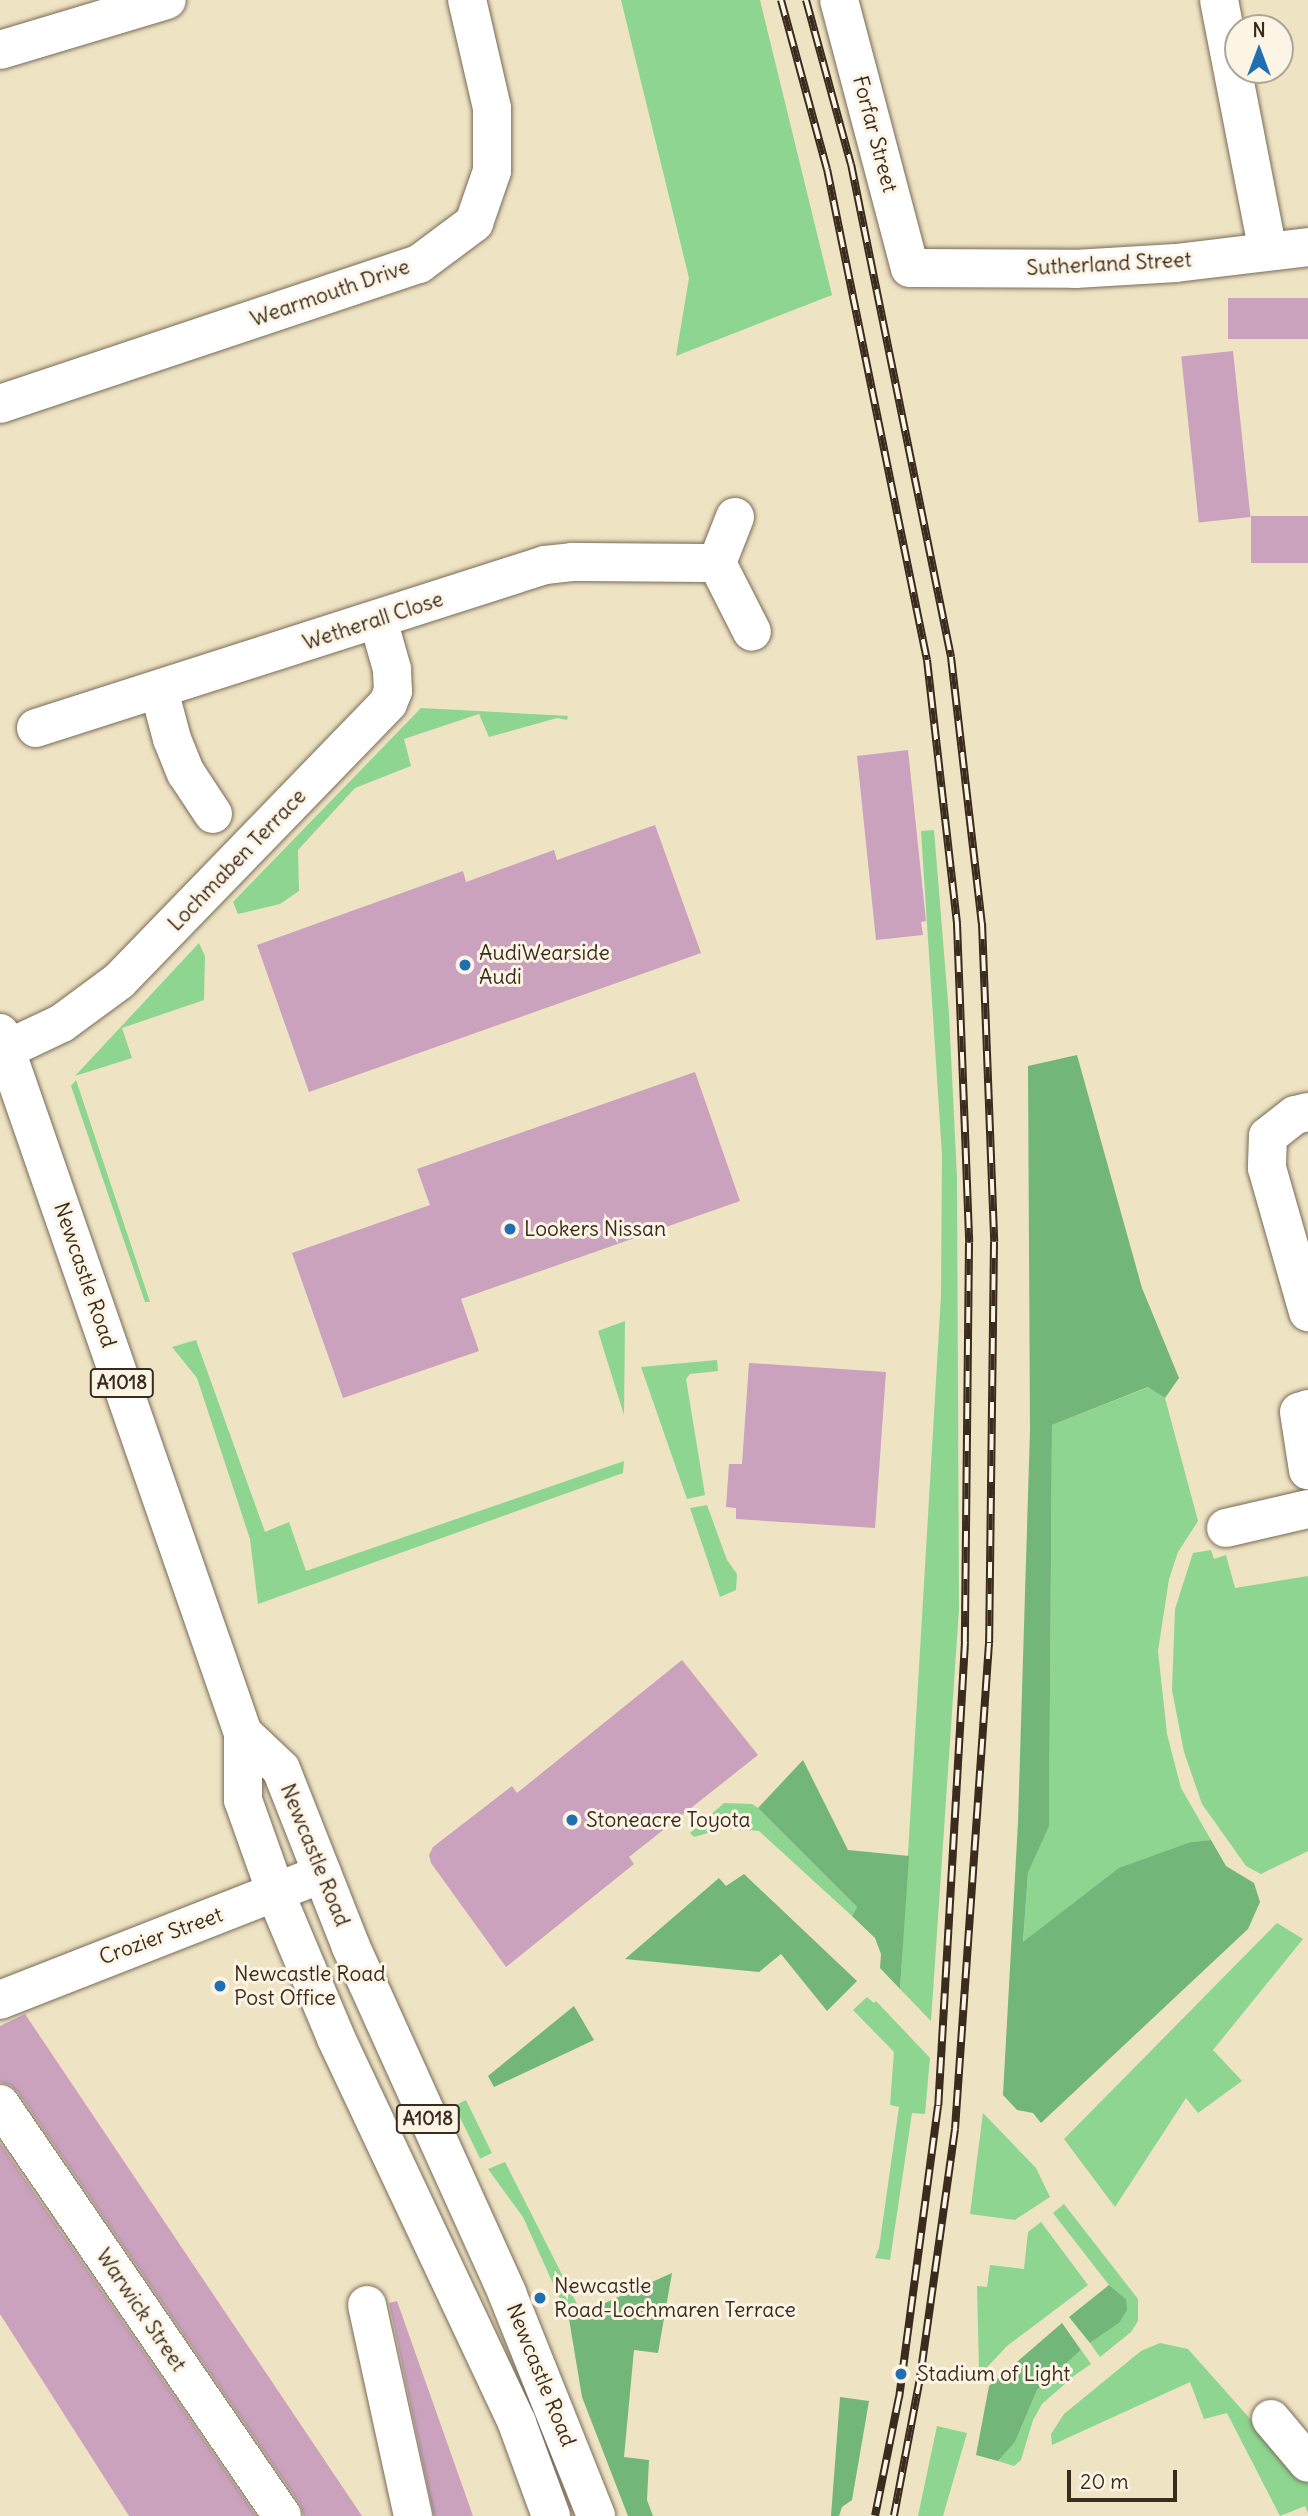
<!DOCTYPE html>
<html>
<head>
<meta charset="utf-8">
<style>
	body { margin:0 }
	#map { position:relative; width:1308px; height:2516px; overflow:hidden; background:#eee3c3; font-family:Delius,sans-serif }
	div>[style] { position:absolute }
	.green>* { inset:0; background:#8dd590; transform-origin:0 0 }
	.forest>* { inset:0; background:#72b67a }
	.building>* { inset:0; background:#caa2be; transform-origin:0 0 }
	.roads { filter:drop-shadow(0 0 2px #7a6b58) drop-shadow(0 0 2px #7a6b58) }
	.street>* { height:38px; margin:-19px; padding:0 19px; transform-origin:19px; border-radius:19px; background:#fff }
	.highway>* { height:38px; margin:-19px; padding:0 19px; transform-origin:19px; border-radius:19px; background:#fff }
	.rail>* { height:8px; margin-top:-4px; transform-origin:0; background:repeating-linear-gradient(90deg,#fcf5e5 0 16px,#3b2a1e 0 32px); box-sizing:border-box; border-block:2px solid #3b2a1e }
	.dots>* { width:19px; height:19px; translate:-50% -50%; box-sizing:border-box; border:4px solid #fcf5e5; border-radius:50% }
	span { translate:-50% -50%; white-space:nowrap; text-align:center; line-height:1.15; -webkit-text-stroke:6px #fcf5e5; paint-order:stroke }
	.shield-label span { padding:2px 5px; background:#fcf5e5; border:2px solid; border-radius:5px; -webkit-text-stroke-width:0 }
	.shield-label { font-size:19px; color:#3b2a1e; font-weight:700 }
	.street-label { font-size:21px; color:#3b2a1e }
	.poi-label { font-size:21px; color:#3b2a1e }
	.left { translate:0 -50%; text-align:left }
	.north { position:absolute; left:1224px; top:14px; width:70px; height:70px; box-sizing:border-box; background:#fcf5e5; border:2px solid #afa495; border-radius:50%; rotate:0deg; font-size:19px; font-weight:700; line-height:28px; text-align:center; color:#3b2a1e }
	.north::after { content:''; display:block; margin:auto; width:24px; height:32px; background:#1f6fb2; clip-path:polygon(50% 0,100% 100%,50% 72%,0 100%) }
	.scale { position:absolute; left:1067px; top:2470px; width:110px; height:32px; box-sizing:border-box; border:4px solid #3b2a1e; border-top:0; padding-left:9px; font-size:21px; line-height:24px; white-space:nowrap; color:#3b2a1e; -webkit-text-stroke:5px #fcf5e5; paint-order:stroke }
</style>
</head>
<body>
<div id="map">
	<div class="green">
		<div style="clip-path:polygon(621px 0,760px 0,832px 295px,676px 356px,689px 278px)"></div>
		<div style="clip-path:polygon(421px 708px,568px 716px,567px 720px,557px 718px,489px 737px,479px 714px,404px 739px,411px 766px,355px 788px,298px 850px,299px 891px,280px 904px,238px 914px,233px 902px)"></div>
		<div style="clip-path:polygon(934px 830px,949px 1014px,957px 1178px,959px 1609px,931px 2021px,900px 1989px,941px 1296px,942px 1155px,921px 831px)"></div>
		<div style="clip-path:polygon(199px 943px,205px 956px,204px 1000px,122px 1028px,132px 1058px,75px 1076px)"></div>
		<div style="clip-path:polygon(76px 1080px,150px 1302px,145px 1302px,71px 1086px)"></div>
		<div style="clip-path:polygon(625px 1321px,624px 1415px,598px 1331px)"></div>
		<div style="clip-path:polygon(196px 1340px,265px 1532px,289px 1522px,306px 1571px,624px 1461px,623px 1473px,258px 1604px,250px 1539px,197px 1378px,172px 1347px)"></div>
		<div style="clip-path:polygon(717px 1360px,718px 1371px,690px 1374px,686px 1379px,705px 1495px,687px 1499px,641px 1367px)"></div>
		<div style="clip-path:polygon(1149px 1387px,1165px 1398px,1198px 1521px,1178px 1552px,1169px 1579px,1158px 1651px,1167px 1734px,1181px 1788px,1211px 1840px,1191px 1842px,1023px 1943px,1028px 1873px,1049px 1825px,1052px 1425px)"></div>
		<div style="clip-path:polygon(707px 1505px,727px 1560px,737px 1574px,736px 1590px,720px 1597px,690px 1508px)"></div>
		<div style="clip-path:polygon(1211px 1550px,1214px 1559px,1226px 1555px,1235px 1588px,1308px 1576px,1308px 1851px,1261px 1874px,1246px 1866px,1202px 1804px,1184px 1752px,1172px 1690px,1175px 1609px,1193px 1553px)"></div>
		<div style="clip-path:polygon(724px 1803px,752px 1804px,758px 1808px,857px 1907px,852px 1916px,759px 1831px,725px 1828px,694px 1837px,690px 1833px)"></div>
		<div style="clip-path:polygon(1277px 1923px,1303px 1939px,1213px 2050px,1242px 2081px,1198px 2113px,1186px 2098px,1115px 2207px,1064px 2139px)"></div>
		<div style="clip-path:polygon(867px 1997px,874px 2003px,876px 2001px,930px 2058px,925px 2114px,912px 2113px,890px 2260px,875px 2258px,879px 2248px,899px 2107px,890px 2105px,894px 2052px,853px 2010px)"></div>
		<div style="left:466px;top:2100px;width:59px;height:13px;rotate:64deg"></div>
		<div style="clip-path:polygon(983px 2113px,1036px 2168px,1050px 2197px,1015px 2220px,970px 2214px)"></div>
		<div style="clip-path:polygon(505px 2162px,581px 2312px,569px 2319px,523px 2217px,488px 2169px)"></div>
		<div style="clip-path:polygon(1064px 2204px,1138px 2299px,1138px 2321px,1131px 2332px,1100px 2357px,1090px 2343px,1119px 2323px,1126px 2299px,1109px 2285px,1053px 2213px)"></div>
		<div style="clip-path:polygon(1041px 2222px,1088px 2285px,1007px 2346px,976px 2379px,979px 2370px,977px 2286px,987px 2287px,990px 2265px,1024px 2269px,1028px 2232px)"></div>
		<div style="clip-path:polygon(1160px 2343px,1188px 2349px,1308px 2484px,1308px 2513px,1305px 2506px,1280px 2516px,1227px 2413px,1204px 2419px,1190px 2382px,1052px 2445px,1051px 2434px,1064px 2414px,1141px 2351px)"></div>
		<div style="clip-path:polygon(1081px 2350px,1091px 2364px,1075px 2375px,1042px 2404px,1033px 2420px,1021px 2460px,1014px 2466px,998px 2461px,1015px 2442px,1037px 2390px)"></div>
		<div style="clip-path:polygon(937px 2426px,967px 2433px,943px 2516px,918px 2516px)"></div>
	</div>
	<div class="forest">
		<div style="clip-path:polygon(1077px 1055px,1142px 1288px,1179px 1378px,1165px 1398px,1148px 1387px,1052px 1425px,1049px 1826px,1028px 1873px,1023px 1942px,1119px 1868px,1191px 1842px,1211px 1840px,1226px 1866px,1254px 1883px,1260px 1902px,1248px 1929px,1041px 2123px,1033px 2113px,1017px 2110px,1003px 2095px,1018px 1822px,1030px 1430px,1028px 1066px)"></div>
		<div style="clip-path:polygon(803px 1760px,848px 1850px,909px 1856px,900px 1989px,880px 1968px,881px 1954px,875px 1938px,852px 1916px,857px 1907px,758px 1808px)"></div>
		<div style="clip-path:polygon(744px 1874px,857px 1981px,827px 2011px,781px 1954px,759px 1972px,625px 1959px,719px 1878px,726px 1886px)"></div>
		<div style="clip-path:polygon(574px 2006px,594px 2040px,494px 2087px,488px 2076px)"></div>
		<div style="clip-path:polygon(672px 2273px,658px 2353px,634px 2350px,624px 2457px,649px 2460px,647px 2500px,653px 2516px,628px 2516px,582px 2397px,569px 2319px)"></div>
		<div style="clip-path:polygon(1109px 2285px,1126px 2299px,1127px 2310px,1119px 2323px,1090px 2343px,1069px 2317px)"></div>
		<div style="clip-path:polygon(1062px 2323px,1081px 2350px,1037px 2390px,1015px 2442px,998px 2461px,976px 2455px,989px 2386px)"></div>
		<div style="clip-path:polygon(840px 2397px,869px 2401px,852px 2500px,842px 2507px,839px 2516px,831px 2516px)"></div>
	</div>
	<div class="building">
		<div style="left:1308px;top:298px;width:41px;height:80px;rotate:90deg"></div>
		<div style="left:1233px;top:351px;width:167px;height:52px;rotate:84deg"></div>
		<div style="left:1308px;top:516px;width:47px;height:57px;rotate:90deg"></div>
		<div style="clip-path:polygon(908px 750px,926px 921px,921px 922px,923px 935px,876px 940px,857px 756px)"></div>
		<div style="clip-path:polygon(655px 825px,701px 953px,309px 1092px,257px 945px,463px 871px,466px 882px,554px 850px,557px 860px)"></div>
		<div style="clip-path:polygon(695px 1072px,740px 1201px,461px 1299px,479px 1351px,343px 1398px,292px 1253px,430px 1205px,417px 1169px)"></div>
		<div style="clip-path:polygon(749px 1363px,886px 1372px,875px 1528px,736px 1519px,736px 1508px,726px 1507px,729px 1464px,742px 1464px)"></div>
		<div style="clip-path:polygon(682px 1660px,758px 1755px,629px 1857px,634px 1864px,506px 1967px,431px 1863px,429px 1855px,433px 1847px,512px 1786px,517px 1793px)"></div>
		<div style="clip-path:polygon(25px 2014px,362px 2516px,304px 2516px,300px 2504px,18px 2092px,10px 2085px,0 2082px,0 2026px)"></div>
		<div style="clip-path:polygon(0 2143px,256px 2516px,129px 2516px,0 2314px)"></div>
		<div style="clip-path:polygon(397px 2301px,473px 2516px,434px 2516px,389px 2303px)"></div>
	</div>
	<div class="roads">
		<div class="street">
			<div style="left:839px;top:0;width:277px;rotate:75.2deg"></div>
			<div style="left:910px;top:268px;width:165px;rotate:0.3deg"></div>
			<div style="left:1075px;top:269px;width:101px;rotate:-3.4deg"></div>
			<div style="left:1176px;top:263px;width:133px;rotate:-6.9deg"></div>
			<div style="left:1219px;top:0;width:256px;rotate:79deg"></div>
			<div style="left:0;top:50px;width:174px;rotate:-16.7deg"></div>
			<div style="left:0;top:404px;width:442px;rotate:-18.5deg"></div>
			<div style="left:419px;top:264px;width:69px;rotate:-36.7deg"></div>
			<div style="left:474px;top:223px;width:55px;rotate:-70.9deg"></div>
			<div style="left:492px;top:171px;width:63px;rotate:-90deg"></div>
			<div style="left:492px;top:108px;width:111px;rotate:-103deg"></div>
			<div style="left:735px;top:517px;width:49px;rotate:111.4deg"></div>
			<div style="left:717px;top:563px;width:77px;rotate:63.1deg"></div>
			<div style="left:159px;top:690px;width:51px;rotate:75.1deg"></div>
			<div style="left:172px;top:739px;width:37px;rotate:68deg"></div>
			<div style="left:186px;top:773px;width:49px;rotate:56.6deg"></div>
			<div style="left:36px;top:728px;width:534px;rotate:-17.76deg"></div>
			<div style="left:545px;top:565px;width:27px;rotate:-6deg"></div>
			<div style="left:572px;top:562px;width:145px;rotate:0.4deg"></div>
			<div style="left:5px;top:1050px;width:63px;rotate:-25.3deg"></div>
			<div style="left:62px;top:1023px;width:71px;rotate:-36.4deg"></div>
			<div style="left:119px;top:981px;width:387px;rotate:-45.9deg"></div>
			<div style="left:388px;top:703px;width:13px;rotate:-67deg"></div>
			<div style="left:393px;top:691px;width:22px;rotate:-93deg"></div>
			<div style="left:392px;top:669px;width:51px;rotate:-105.9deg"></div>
			<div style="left:1308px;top:1112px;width:13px;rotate:167deg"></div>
			<div style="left:1295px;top:1115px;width:34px;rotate:142deg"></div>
			<div style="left:1268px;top:1136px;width:32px;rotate:92deg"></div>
			<div style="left:1267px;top:1168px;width:150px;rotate:74.1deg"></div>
			<div style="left:1308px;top:1409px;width:9px;rotate:162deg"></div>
			<div style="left:1299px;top:1412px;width:59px;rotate:81.2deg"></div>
			<div style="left:1226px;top:1528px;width:84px;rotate:-13deg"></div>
			<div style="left:0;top:2000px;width:346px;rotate:-21.4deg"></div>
			<div style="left:0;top:2104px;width:499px;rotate:55.6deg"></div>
			<div style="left:367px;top:2305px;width:216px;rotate:77.7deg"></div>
			<div style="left:1271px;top:2419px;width:57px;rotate:49.9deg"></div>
		</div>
		<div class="highway">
			<div style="left:0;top:1033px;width:741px;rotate:70.86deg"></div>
			<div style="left:243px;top:1733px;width:52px;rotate:43.5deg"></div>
			<div style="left:281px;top:1769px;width:191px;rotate:68.5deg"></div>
			<div style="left:351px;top:1947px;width:380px;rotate:65.7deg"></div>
			<div style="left:507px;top:2293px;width:240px;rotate:68.2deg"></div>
			<div style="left:243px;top:1733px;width:67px;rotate:90deg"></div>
			<div style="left:243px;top:1800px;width:114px;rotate:70.4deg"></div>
			<div style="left:281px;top:1907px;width:142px;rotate:67.2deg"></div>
			<div style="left:336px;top:2038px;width:425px;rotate:64.8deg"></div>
			<div style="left:517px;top:2423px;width:99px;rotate:69.9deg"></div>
		</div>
	</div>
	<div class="rail">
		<div style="left:781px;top:0;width:175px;rotate:74.8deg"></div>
		<div style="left:827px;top:169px;width:501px;rotate:78.49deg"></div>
		<div style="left:927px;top:660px;width:266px;rotate:83.5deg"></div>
		<div style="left:957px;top:924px;width:319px;rotate:87.8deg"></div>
		<div style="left:969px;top:1243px;width:399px;rotate:90.6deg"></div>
		<div style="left:965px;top:1642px;width:465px;rotate:93.3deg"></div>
		<div style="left:938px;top:2106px;width:294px;rotate:97.6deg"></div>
		<div style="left:899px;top:2397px;width:121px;rotate:101.4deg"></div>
		<div style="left:806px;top:0;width:170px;rotate:74.7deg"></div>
		<div style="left:851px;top:164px;width:503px;rotate:78.53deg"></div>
		<div style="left:951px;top:657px;width:268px;rotate:83.4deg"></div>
		<div style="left:982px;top:923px;width:319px;rotate:87.8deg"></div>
		<div style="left:994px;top:1242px;width:401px;rotate:90.7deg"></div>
		<div style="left:989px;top:1643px;width:487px;rotate:94deg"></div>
		<div style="left:955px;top:2129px;width:251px;rotate:98deg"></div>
		<div style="left:920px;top:2378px;width:140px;rotate:100.7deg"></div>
	</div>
	<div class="dots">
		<div style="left:465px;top:965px;background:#1f6fb2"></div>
		<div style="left:510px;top:1229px;background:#1f6fb2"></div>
		<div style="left:572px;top:1820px;background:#1f6fb2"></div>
		<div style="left:220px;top:1986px;background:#1f6fb2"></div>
		<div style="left:540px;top:2298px;background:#1f6fb2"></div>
		<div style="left:901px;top:2374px;background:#1f6fb2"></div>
	</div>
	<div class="shield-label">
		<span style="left:122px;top:1383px">A1018</span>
		<span style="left:428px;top:2119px">A1018</span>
	</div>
	<div class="street-label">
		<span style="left:875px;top:134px;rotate:75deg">Forfar Street</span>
		<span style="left:1109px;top:264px;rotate:-3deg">Sutherland Street</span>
		<span style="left:330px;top:293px;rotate:-19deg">Wearmouth Drive</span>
		<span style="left:373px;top:621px;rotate:-18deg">Wetherall Close</span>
		<span style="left:237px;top:860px;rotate:-46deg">Lochmaben Terrace</span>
		<span style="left:85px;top:1275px;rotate:71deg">Newcastle Road</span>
		<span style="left:315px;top:1855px;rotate:68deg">Newcastle Road</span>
		<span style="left:161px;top:1936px;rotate:-20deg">Crozier Street</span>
		<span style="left:141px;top:2310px;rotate:56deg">Warwick Street</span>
		<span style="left:541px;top:2375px;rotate:68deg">Newcastle Road</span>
	</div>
	<div class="poi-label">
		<span class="left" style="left:479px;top:965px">AudiWearside<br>Audi</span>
		<span class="left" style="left:524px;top:1229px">Lookers Nissan</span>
		<span class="left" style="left:586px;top:1820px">Stoneacre Toyota</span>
		<span class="left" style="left:234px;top:1986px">Newcastle Road<br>Post Office</span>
		<span class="left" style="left:554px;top:2298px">Newcastle<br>Road-Lochmaren Terrace</span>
		<span class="left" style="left:917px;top:2374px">Stadium of Light</span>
	</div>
	<div class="north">N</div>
	<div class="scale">20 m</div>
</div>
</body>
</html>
